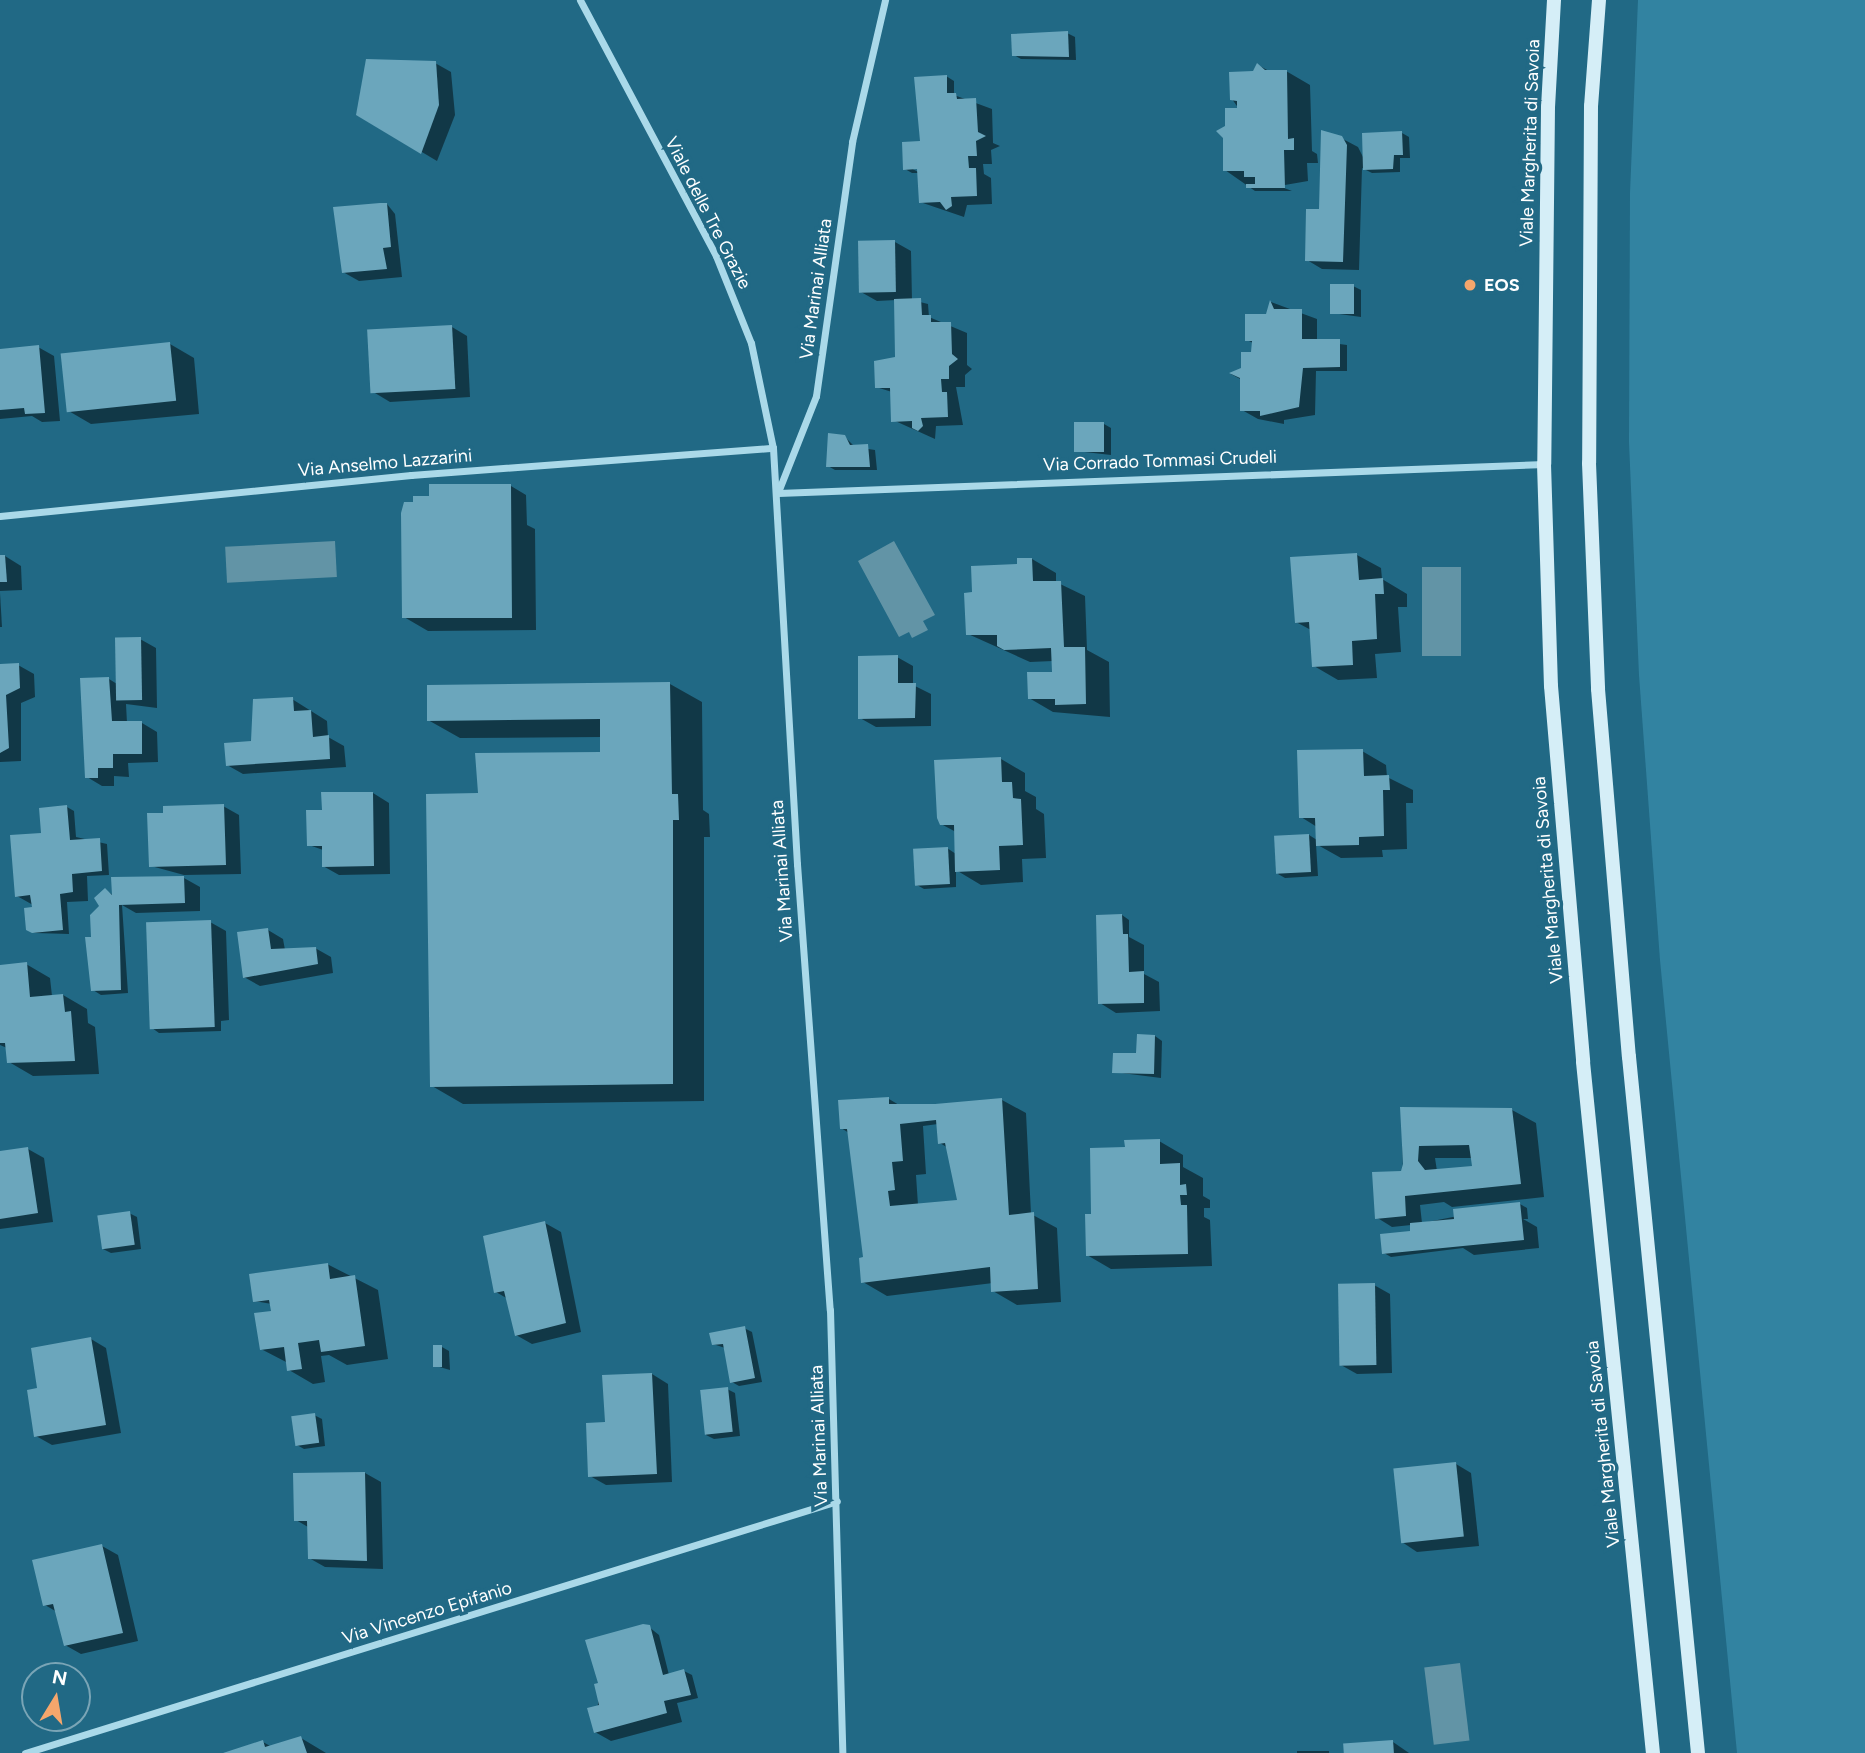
<!DOCTYPE html>
<html>
<head>
<meta charset="utf-8">
<style>
	body { margin:0 }
	#map { position:relative; width:1865px; height:1753px; overflow:hidden; background:#216985; font-family:Figtree,sans-serif }
	div>[style] { position:absolute }
	.green>* { inset:0; background:#3283a1 }
	.water>* { inset:0; background:#6294a6; transform-origin:0 0 }
	.shadow>* { inset:0; background:#0007; transform-origin:0 0 }
	.building>* { inset:0; background:#6ba6bc; transform-origin:0 0 }
	.street>* { height:7px; margin:-3.5px; padding:0 3.5px; transform-origin:3.5px; border-radius:3.5px; background:#aad9e9 }
	.secondary>* { height:14px; margin:-7px; padding:0 7px; transform-origin:7px; border-radius:7px; background:#d5eef7 }
	.dots>* { width:19px; height:19px; translate:-50% -50%; box-sizing:border-box; border:4px solid #216985; border-radius:50% }
	span { translate:-50% -50%; white-space:nowrap; text-align:center; line-height:1.15; -webkit-text-stroke:7px #216985; paint-order:stroke }
	.street-label { font-size:18px; color:#fff }
	.poi-label { font-size:18px; color:#fff; font-weight:700 }
	.left { translate:0 -50%; text-align:left }
	.north { position:absolute; left:21px; top:1662px; width:70px; height:70px; box-sizing:border-box; background:#216985; border:2px solid #7aa5b6; border-radius:50%; rotate:11deg; font-size:19px; font-weight:700; line-height:28px; text-align:center; color:#fff }
	.north::after { content:''; display:block; margin:auto; width:24px; height:32px; background:#f5a66c; clip-path:polygon(50% 0,100% 100%,50% 72%,0 100%) }
</style>
</head>
<body>
<div id="map">
	<div class="green">
		<div style="clip-path:polygon(1638px 0,1865px 0,1865px 1753px,1737px 1753px,1660px 960px,1639px 675px,1629px 442px,1630px 193px)"></div>
	</div>
	<div class="water">
		<div style="left:335px;top:541px;width:36px;height:110px;rotate:87deg"></div>
		<div style="clip-path:polygon(894px 541px,935px 615px,923px 621px,928px 630px,912px 638px,909px 632px,899px 637px,858px 561px)"></div>
		<div style="left:1422px;top:567px;width:39px;height:89px"></div>
		<div style="left:1460px;top:1663px;width:78px;height:36px;rotate:83deg"></div>
	</div>
	<div class="shadow">
		<div style="clip-path:polygon(1067px 33px,1075px 37px,1076px 60px,1021px 59px,1014px 55px)"></div>
		<div style="clip-path:polygon(435px 63px,451px 72px,455px 115px,437px 161px,358px 114px)"></div>
		<div style="clip-path:polygon(1258px 65px,1269px 71px,1286px 71px,1310px 85px,1312px 151px,1317px 154px,1318px 163px,1307px 163px,1308px 181px,1279px 186px,1292px 191px,1255px 191px,1225px 170px,1227px 127px,1239px 109px,1232px 99px)"></div>
		<div style="clip-path:polygon(946px 76px,954px 81px,954px 95px,992px 109px,993px 143px,1000px 146px,991px 150px,992px 164px,983px 164px,984px 174px,991px 178px,992px 204px,967px 205px,964px 217px,920px 202px,920px 169px,909px 167px,920px 173px,912px 173px,905px 169px,920px 145px)"></div>
		<div style="clip-path:polygon(1402px 133px,1409px 137px,1410px 158px,1400px 158px,1400px 172px,1372px 173px,1362px 168px,1359px 270px,1322px 269px,1307px 260px,1341px 138px,1358px 147px,1364px 159px)"></div>
		<div style="clip-path:polygon(387px 204px,395px 214px,402px 277px,359px 281px,343px 272px)"></div>
		<div style="clip-path:polygon(895px 242px,911px 251px,912px 300px,928px 304px,929px 317px,967px 333px,967px 365px,972px 369px,965px 375px,965px 387px,956px 387px,963px 425px,936px 426px,935px 439px,893px 420px,892px 392px,876px 387px,897px 359px,896px 300px,877px 301px,861px 292px)"></div>
		<div style="clip-path:polygon(1353px 286px,1361px 290px,1361px 317px,1332px 313px)"></div>
		<div style="clip-path:polygon(1271px 302px,1317px 319px,1317px 341px,1347px 345px,1347px 371px,1316px 371px,1315px 415px,1284px 420px,1284px 424px,1258px 419px,1242px 410px,1242px 380px,1231px 374px,1243px 370px,1253px 353px,1253px 343px,1247px 340px,1267px 316px)"></div>
		<div style="clip-path:polygon(452px 327px,467px 336px,470px 397px,390px 402px,375px 393px)"></div>
		<div style="clip-path:polygon(170px 344px,194px 358px,199px 414px,91px 424px,67px 410px)"></div>
		<div style="clip-path:polygon(38px 347px,54px 356px,60px 421px,42px 422px,32px 416px,0 419px,0 351px)"></div>
		<div style="clip-path:polygon(1104px 424px,1111px 428px,1111px 455px,1076px 451px)"></div>
		<div style="clip-path:polygon(844px 436px,855px 447px,875px 450px,877px 470px,835px 470px,828px 466px)"></div>
		<div style="clip-path:polygon(511px 486px,526px 495px,527px 525px,535px 529px,536px 630px,428px 631px,404px 617px,415px 503px)"></div>
		<div style="clip-path:polygon(1357px 555px,1381px 568px,1382px 579px,1407px 594px,1407px 607px,1398px 607px,1401px 652px,1375px 654px,1377px 678px,1338px 680px,1314px 666px,1311px 630px,1296px 622px)"></div>
		<div style="clip-path:polygon(5px 556px,21px 566px,22px 590px,0 591px,0 557px)"></div>
		<div style="clip-path:polygon(1032px 559px,1056px 573px,1056px 582px,1085px 596px,1087px 650px,1109px 662px,1110px 717px,1053px 712px,1029px 698px,1053px 673px,1053px 661px,1030px 662px,968px 634px,974px 594px)"></div>
		<div style="clip-path:polygon(0 593px,2px 627px,0 627px)"></div>
		<div style="clip-path:polygon(140px 639px,156px 648px,157px 708px,126px 704px,127px 723px,142px 723px,157px 732px,158px 762px,128px 763px,129px 777px,114px 776px,114px 786px,102px 786px,87px 777px,109px 679px,117px 684px)"></div>
		<div style="clip-path:polygon(897px 657px,913px 666px,913px 685px,931px 694px,931px 726px,876px 727px,860px 718px)"></div>
		<div style="clip-path:polygon(18px 665px,34px 674px,35px 697px,21px 703px,21px 761px,0 762px,0 666px)"></div>
		<div style="clip-path:polygon(670px 684px,702px 702px,703px 810px,709px 814px,710px 837px,704px 837px,704px 1101px,463px 1104px,432px 1086px,480px 795px,602px 753px,602px 737px,460px 738px,428px 720px)"></div>
		<div style="clip-path:polygon(292px 699px,327px 721px,328px 737px,344px 746px,346px 767px,243px 774px,227px 765px)"></div>
		<div style="clip-path:polygon(1362px 751px,1386px 765px,1387px 777px,1413px 790px,1413px 803px,1406px 803px,1407px 849px,1382px 850px,1383px 857px,1341px 858px,1316px 844px,1318px 876px,1285px 878px,1278px 874px,1309px 835px,1317px 840px,1317px 827px,1301px 817px)"></div>
		<div style="clip-path:polygon(1001px 759px,1025px 773px,1025px 791px,1036px 797px,1036px 809px,1044px 814px,1046px 858px,1022px 859px,1023px 882px,981px 885px,956px 870px,956px 887px,924px 889px,917px 885px,947px 848px,956px 854px,956px 832px,941px 824px)"></div>
		<div style="clip-path:polygon(373px 793px,389px 803px,390px 874px,339px 875px,323px 866px,323px 850px,309px 845px,323px 812px)"></div>
		<div style="clip-path:polygon(223px 806px,239px 815px,241px 874px,184px 875px,151px 866px)"></div>
		<div style="clip-path:polygon(67px 807px,74px 811px,76px 837px,107px 844px,109px 875px,87px 876px,88px 901px,67px 902px,69px 934px,35px 933px,27px 929px,33px 905px,17px 896px)"></div>
		<div style="clip-path:polygon(184px 878px,200px 887px,200px 911px,136px 913px,122px 905px,128px 993px,101px 995px,93px 990px,87px 939px,93px 939px,105px 890px,113px 895px)"></div>
		<div style="clip-path:polygon(1122px 915px,1129px 920px,1129px 937px,1144px 945px,1144px 974px,1159px 982px,1160px 1011px,1116px 1013px,1100px 1003px)"></div>
		<div style="clip-path:polygon(210px 922px,226px 931px,229px 1020px,221px 1021px,221px 1031px,159px 1033px,152px 1028px)"></div>
		<div style="clip-path:polygon(268px 930px,283px 939px,285px 950px,315px 948px,331px 957px,333px 973px,260px 986px,244px 977px)"></div>
		<div style="clip-path:polygon(26px 964px,50px 978px,52px 996px,63px 995px,87px 1009px,88px 1023px,95px 1027px,99px 1074px,33px 1076px,9px 1062px,7px 1048px,0 1045px,0 966px)"></div>
		<div style="clip-path:polygon(1155px 1036px,1162px 1041px,1161px 1078px,1114px 1072px)"></div>
		<div style="clip-path:polygon(evenodd,889px 1099px,899px 1105px,938px 1106px,1002px 1100px,1026px 1113px,1031px 1214px,1057px 1228px,1061px 1302px,1017px 1305px,993px 1291px,993px 1283px,887px 1296px,863px 1282px,865px 1259px,849px 1133px,841px 1128px,889px 1099px,938px 1124px,940px 1143px,948px 1148px,959px 1201px,918px 1205px,916px 1175px,926px 1174px,923px 1126px,938px 1124px)"></div>
		<div style="clip-path:polygon(evenodd,1402px 1109px,1512px 1110px,1536px 1123px,1544px 1197px,1452px 1207px,1444px 1202px,1420px 1205px,1422px 1223px,1520px 1204px,1527px 1208px,1528px 1219px,1523px 1219px,1537px 1227px,1539px 1248px,1474px 1255px,1463px 1248px,1391px 1257px,1384px 1253px,1412px 1232px,1411px 1225px,1392px 1227px,1376px 1217px,1403px 1173px,1402px 1109px,1435px 1158px,1473px 1158px,1474px 1168px,1437px 1171px,1435px 1158px)"></div>
		<div style="clip-path:polygon(1159px 1141px,1183px 1155px,1183px 1167px,1203px 1178px,1203px 1196px,1210px 1200px,1210px 1208px,1204px 1208px,1204px 1217px,1210px 1220px,1212px 1266px,1111px 1269px,1087px 1255px,1093px 1215px,1127px 1149px)"></div>
		<div style="clip-path:polygon(28px 1149px,44px 1158px,53px 1222px,0 1229px,0 1153px)"></div>
		<div style="clip-path:polygon(129px 1213px,137px 1217px,141px 1249px,111px 1253px,103px 1249px)"></div>
		<div style="clip-path:polygon(545px 1223px,561px 1232px,581px 1332px,532px 1344px,516px 1335px,508px 1299px,496px 1292px)"></div>
		<div style="clip-path:polygon(327px 1264px,378px 1290px,388px 1359px,347px 1365px,329px 1355px,321px 1356px,325px 1382px,313px 1384px,289px 1370px,288px 1363px,261px 1349px,273px 1312px,272px 1304px,254px 1301px)"></div>
		<div style="clip-path:polygon(1374px 1285px,1390px 1294px,1392px 1373px,1357px 1374px,1341px 1365px)"></div>
		<div style="clip-path:polygon(744px 1328px,752px 1332px,762px 1382px,739px 1386px,732px 1382px,725px 1348px,713px 1344px)"></div>
		<div style="clip-path:polygon(91px 1339px,106px 1348px,121px 1433px,52px 1445px,36px 1436px,40px 1391px)"></div>
		<div style="clip-path:polygon(442px 1347px,449px 1351px,450px 1370px,436px 1366px)"></div>
		<div style="clip-path:polygon(652px 1374px,668px 1384px,672px 1482px,606px 1485px,590px 1476px,607px 1424px)"></div>
		<div style="clip-path:polygon(727px 1389px,735px 1393px,740px 1436px,714px 1439px,706px 1435px)"></div>
		<div style="clip-path:polygon(314px 1415px,322px 1419px,325px 1446px,304px 1449px,297px 1445px)"></div>
		<div style="clip-path:polygon(1456px 1464px,1471px 1473px,1479px 1546px,1417px 1552px,1402px 1542px)"></div>
		<div style="clip-path:polygon(365px 1473px,381px 1482px,383px 1569px,325px 1567px,309px 1558px,308px 1527px,296px 1520px)"></div>
		<div style="clip-path:polygon(102px 1546px,118px 1555px,138px 1641px,81px 1654px,65px 1645px,57px 1612px,45px 1605px)"></div>
		<div style="clip-path:polygon(649px 1627px,659px 1635px,669px 1675px,684px 1671px,692px 1675px,698px 1698px,677px 1703px,682px 1722px,611px 1741px,595px 1732px,600px 1684px)"></div>
		<div style="clip-path:polygon(301px 1738px,326px 1753px,227px 1753px,263px 1742px,272px 1747px)"></div>
		<div style="clip-path:polygon(1393px 1742px,1409px 1753px,1345px 1753px)"></div>
		<div style="left:1297px;top:1751px;width:32px;height:2px"></div>
	</div>
	<div class="building">
		<div style="clip-path:polygon(1068px 31px,1069px 57px,1012px 56px,1011px 34px)"></div>
		<div style="clip-path:polygon(366px 59px,436px 61px,439px 105px,421px 154px,356px 115px)"></div>
		<div style="clip-path:polygon(1257px 63px,1265px 70px,1287px 70px,1288px 139px,1294px 138px,1294px 150px,1284px 150px,1285px 188px,1246px 188px,1246px 184px,1255px 184px,1255px 177px,1244px 177px,1244px 171px,1223px 171px,1223px 138px,1216px 131px,1225px 126px,1225px 108px,1237px 108px,1237px 101px,1230px 100px,1229px 72px,1253px 71px)"></div>
		<div style="clip-path:polygon(947px 75px,947px 93px,956px 93px,957px 99px,976px 98px,978px 132px,986px 136px,976px 141px,977px 156px,968px 156px,969px 168px,976px 168px,977px 196px,951px 197px,952px 206px,946px 210px,940px 202px,919px 203px,917px 169px,903px 170px,902px 142px,920px 141px,914px 77px)"></div>
		<div style="clip-path:polygon(1321px 130px,1342px 136px,1347px 145px,1343px 262px,1305px 261px,1306px 209px,1319px 209px)"></div>
		<div style="clip-path:polygon(1402px 131px,1403px 155px,1394px 155px,1393px 169px,1363px 170px,1362px 133px)"></div>
		<div style="clip-path:polygon(380px 203px,387px 203px,391px 247px,383px 248px,387px 269px,342px 273px,333px 207px)"></div>
		<div style="left:895px;top:240px;width:52px;height:37px;rotate:89deg"></div>
		<div style="left:1330px;top:284px;width:24px;height:30px"></div>
		<div style="clip-path:polygon(921px 298px,922px 315px,931px 315px,931px 322px,951px 322px,952px 354px,958px 359px,949px 366px,949px 379px,941px 379px,942px 392px,947px 392px,948px 417px,921px 418px,923px 426px,918px 431px,912px 428px,912px 421px,891px 422px,890px 388px,875px 388px,874px 361px,895px 357px,894px 299px)"></div>
		<div style="clip-path:polygon(1270px 300px,1274px 309px,1302px 309px,1302px 339px,1340px 339px,1340px 367px,1303px 368px,1299px 407px,1260px 416px,1260px 411px,1240px 411px,1240px 378px,1229px 373px,1241px 368px,1241px 352px,1251px 352px,1252px 341px,1245px 341px,1245px 314px,1266px 314px)"></div>
		<div style="left:452px;top:325px;width:64px;height:85px;rotate:87deg"></div>
		<div style="left:170px;top:342px;width:59px;height:110px;rotate:84deg"></div>
		<div style="clip-path:polygon(39px 345px,45px 413px,25px 414px,24px 408px,0 410px,0 349px)"></div>
		<div style="left:1074px;top:422px;width:30px;height:30px"></div>
		<div style="clip-path:polygon(828px 433px,845px 435px,850px 445px,868px 444px,870px 467px,826px 467px)"></div>
		<div style="clip-path:polygon(429px 484px,511px 484px,512px 618px,402px 618px,401px 513px,404px 502px,413px 502px,413px 496px,429px 496px)"></div>
		<div style="clip-path:polygon(1357px 553px,1359px 580px,1383px 578px,1384px 594px,1375px 594px,1377px 639px,1352px 641px,1353px 665px,1312px 667px,1309px 622px,1295px 623px,1290px 557px)"></div>
		<div style="clip-path:polygon(0 555px,5px 555px,7px 582px,0 582px)"></div>
		<div style="clip-path:polygon(1017px 558px,1032px 558px,1033px 581px,1061px 581px,1064px 647px,1085px 647px,1086px 704px,1055px 705px,1055px 699px,1028px 699px,1027px 672px,1052px 672px,1051px 648px,1004px 650px,997px 646px,997px 635px,966px 635px,964px 593px,972px 592px,971px 566px,1017px 564px)"></div>
		<div style="left:141px;top:637px;width:63px;height:26px;rotate:89deg"></div>
		<div style="clip-path:polygon(898px 655px,898px 683px,916px 683px,915px 718px,858px 719px,858px 656px)"></div>
		<div style="clip-path:polygon(19px 663px,20px 688px,6px 695px,9px 748px,0 753px,0 664px)"></div>
		<div style="clip-path:polygon(109px 677px,112px 721px,142px 721px,142px 754px,113px 754px,113px 768px,98px 768px,98px 778px,85px 778px,80px 678px)"></div>
		<div style="clip-path:polygon(670px 682px,672px 794px,678px 794px,679px 820px,673px 820px,673px 1084px,430px 1087px,426px 794px,478px 793px,475px 753px,600px 752px,600px 719px,427px 721px,427px 685px)"></div>
		<div style="clip-path:polygon(293px 697px,294px 711px,311px 710px,313px 737px,329px 735px,330px 759px,226px 766px,224px 743px,251px 741px,253px 699px)"></div>
		<div style="clip-path:polygon(1363px 749px,1364px 776px,1389px 775px,1390px 790px,1383px 790px,1384px 836px,1359px 837px,1359px 845px,1316px 846px,1315px 818px,1299px 818px,1297px 750px)"></div>
		<div style="clip-path:polygon(1001px 757px,1002px 782px,1012px 782px,1013px 798px,1021px 799px,1023px 845px,999px 846px,1000px 870px,955px 872px,954px 825px,940px 825px,937px 818px,934px 760px)"></div>
		<div style="clip-path:polygon(321px 792px,373px 792px,374px 866px,322px 867px,322px 846px,307px 846px,306px 810px,322px 810px)"></div>
		<div style="clip-path:polygon(224px 804px,226px 865px,149px 867px,147px 813px,163px 813px,163px 806px)"></div>
		<div style="clip-path:polygon(67px 805px,70px 840px,100px 838px,102px 871px,72px 874px,73px 892px,60px 894px,63px 930px,32px 933px,26px 930px,24px 908px,32px 907px,30px 895px,15px 897px,10px 835px,41px 833px,39px 808px)"></div>
		<div style="left:1309px;top:834px;width:38px;height:35px;rotate:87deg"></div>
		<div style="left:948px;top:847px;width:37px;height:35px;rotate:87deg"></div>
		<div style="clip-path:polygon(184px 876px,185px 903px,119px 905px,121px 990px,91px 991px,85px 937px,91px 937px,90px 915px,99px 906px,94px 898px,105px 888px,112px 895px,111px 877px)"></div>
		<div style="clip-path:polygon(1122px 914px,1123px 934px,1128px 934px,1129px 972px,1144px 971px,1144px 1003px,1098px 1004px,1096px 915px)"></div>
		<div style="left:211px;top:920px;width:107px;height:65px;rotate:88deg"></div>
		<div style="clip-path:polygon(268px 928px,271px 949px,316px 947px,318px 964px,243px 978px,237px 932px)"></div>
		<div style="clip-path:polygon(27px 962px,30px 997px,63px 994px,65px 1012px,71px 1011px,75px 1061px,7px 1063px,5px 1043px,0 1043px,0 965px)"></div>
		<div style="clip-path:polygon(1137px 1034px,1155px 1035px,1154px 1074px,1112px 1073px,1113px 1053px,1136px 1053px)"></div>
		<div style="clip-path:polygon(evenodd,889px 1097px,889px 1104px,935px 1104px,1002px 1098px,1009px 1215px,1034px 1212px,1038px 1289px,991px 1292px,990px 1267px,861px 1283px,859px 1258px,863px 1257px,847px 1129px,840px 1129px,838px 1100px,889px 1097px,936px 1120px,938px 1144px,945px 1143px,957px 1200px,890px 1206px,888px 1191px,895px 1190px,892px 1162px,903px 1161px,900px 1124px,936px 1120px)"></div>
		<div style="clip-path:polygon(evenodd,1400px 1107px,1512px 1108px,1521px 1184px,1405px 1196px,1406px 1216px,1375px 1219px,1372px 1172px,1401px 1171px,1403px 1164px,1400px 1107px,1469px 1145px,1472px 1166px,1425px 1170px,1418px 1161px,1419px 1146px,1469px 1145px)"></div>
		<div style="clip-path:polygon(1160px 1139px,1160px 1164px,1180px 1163px,1180px 1185px,1186px 1184px,1187px 1195px,1180px 1195px,1181px 1205px,1187px 1205px,1188px 1254px,1086px 1256px,1085px 1214px,1091px 1214px,1090px 1148px,1125px 1147px,1124px 1140px)"></div>
		<div style="clip-path:polygon(28px 1147px,38px 1213px,0 1219px,0 1151px)"></div>
		<div style="clip-path:polygon(1520px 1202px,1524px 1240px,1382px 1254px,1380px 1234px,1410px 1231px,1410px 1223px,1454px 1219px,1453px 1209px)"></div>
		<div style="left:130px;top:1211px;width:34px;height:33px;rotate:82deg"></div>
		<div style="clip-path:polygon(545px 1221px,566px 1323px,515px 1336px,504px 1291px,494px 1293px,483px 1236px)"></div>
		<div style="clip-path:polygon(328px 1263px,330px 1279px,355px 1275px,365px 1346px,321px 1352px,319px 1340px,298px 1343px,302px 1369px,287px 1371px,284px 1347px,260px 1350px,254px 1313px,271px 1311px,269px 1300px,253px 1302px,249px 1274px)"></div>
		<div style="left:1375px;top:1283px;width:82px;height:37px;rotate:89deg"></div>
		<div style="clip-path:polygon(745px 1326px,755px 1378px,730px 1383px,723px 1344px,712px 1345px,709px 1333px)"></div>
		<div style="clip-path:polygon(91px 1337px,106px 1425px,34px 1437px,27px 1390px,37px 1388px,31px 1348px)"></div>
		<div style="left:433px;top:1345px;width:9px;height:22px"></div>
		<div style="clip-path:polygon(652px 1373px,657px 1474px,588px 1477px,586px 1423px,605px 1422px,602px 1375px)"></div>
		<div style="left:728px;top:1387px;width:45px;height:28px;rotate:84deg"></div>
		<div style="left:315px;top:1413px;width:30px;height:24px;rotate:82deg"></div>
		<div style="left:1456px;top:1462px;width:75px;height:63px;rotate:84deg"></div>
		<div style="clip-path:polygon(365px 1472px,367px 1561px,308px 1559px,307px 1521px,294px 1521px,293px 1473px)"></div>
		<div style="clip-path:polygon(102px 1544px,123px 1633px,64px 1646px,53px 1604px,43px 1606px,32px 1560px)"></div>
		<div style="clip-path:polygon(643px 1624px,650px 1625px,663px 1675px,684px 1669px,691px 1695px,664px 1701px,667px 1713px,594px 1733px,587px 1708px,599px 1705px,594px 1684px,598px 1683px,585px 1640px)"></div>
		<div style="clip-path:polygon(301px 1736px,307px 1753px,223px 1753px,263px 1740px,265px 1747px)"></div>
		<div style="left:1393px;top:1740px;width:13px;height:50px;rotate:86deg"></div>
	</div>
	<div class="street">
		<div style="left:580px;top:0;width:290px;rotate:62deg"></div>
		<div style="left:716px;top:256px;width:94px;rotate:68.1deg"></div>
		<div style="left:751px;top:343px;width:107px;rotate:78.2deg"></div>
		<div style="left:773px;top:448px;width:417px;rotate:86.7deg"></div>
		<div style="left:797px;top:864px;width:447px;rotate:85.8deg"></div>
		<div style="left:830px;top:1310px;width:443px;rotate:88.4deg"></div>
		<div style="left:778px;top:492px;width:103px;rotate:-68.4deg"></div>
		<div style="left:816px;top:396px;width:257px;rotate:-81.9deg"></div>
		<div style="left:852px;top:142px;width:146px;rotate:-76.9deg"></div>
		<div style="left:778px;top:493px;width:767px;rotate:-2.17deg"></div>
		<div style="left:0;top:516px;width:413px;rotate:-5.7deg"></div>
		<div style="left:411px;top:475px;width:363px;rotate:-4.3deg"></div>
		<div style="left:25px;top:1753px;width:850px;rotate:-17.24deg"></div>
	</div>
	<div class="secondary">
		<div style="left:1554px;top:0;width:107px;rotate:93.2deg"></div>
		<div style="left:1548px;top:107px;width:357px;rotate:90.6deg"></div>
		<div style="left:1544px;top:464px;width:222px;rotate:88.2deg"></div>
		<div style="left:1551px;top:686px;width:377px;rotate:85.1deg"></div>
		<div style="left:1583px;top:1062px;width:695px;rotate:84.22deg"></div>
		<div style="left:1599px;top:0;width:106px;rotate:94.3deg"></div>
		<div style="left:1591px;top:106px;width:357px;rotate:90.3deg"></div>
		<div style="left:1589px;top:463px;width:226px;rotate:87.7deg"></div>
		<div style="left:1598px;top:689px;width:369px;rotate:85.2deg"></div>
		<div style="left:1629px;top:1057px;width:699px;rotate:84.34deg"></div>
	</div>
	<div class="dots">
		<div style="left:1470px;top:285px;background:#f5a66c"></div>
	</div>
	<div class="street-label">
		<span style="left:1530px;top:143px;rotate:-88deg">Viale Margherita di Savoia</span>
		<span style="left:708px;top:213px;rotate:63deg">Viale delle Tre Grazie</span>
		<span style="left:816px;top:289px;rotate:-82deg">Via Marinai Alliata</span>
		<span style="left:1160px;top:461px;rotate:-2deg">Via Corrado Tommasi Crudeli</span>
		<span style="left:385px;top:463px;rotate:-5deg">Via Anselmo Lazzarini</span>
		<span style="left:782px;top:871px;rotate:-94deg">Via Marinai Alliata</span>
		<span style="left:1548px;top:880px;rotate:-95deg">Viale Margherita di Savoia</span>
		<span style="left:819px;top:1436px;rotate:-92deg">Via Marinai Alliata</span>
		<span style="left:1603px;top:1444px;rotate:-96deg">Viale Margherita di Savoia</span>
		<span style="left:427px;top:1613px;rotate:-17deg">Via Vincenzo Epifanio</span>
	</div>
	<div class="poi-label">
		<span class="left" style="left:1484px;top:285px">EOS</span>
	</div>
	<div class="north">N</div>
</div>
</body>
</html>
